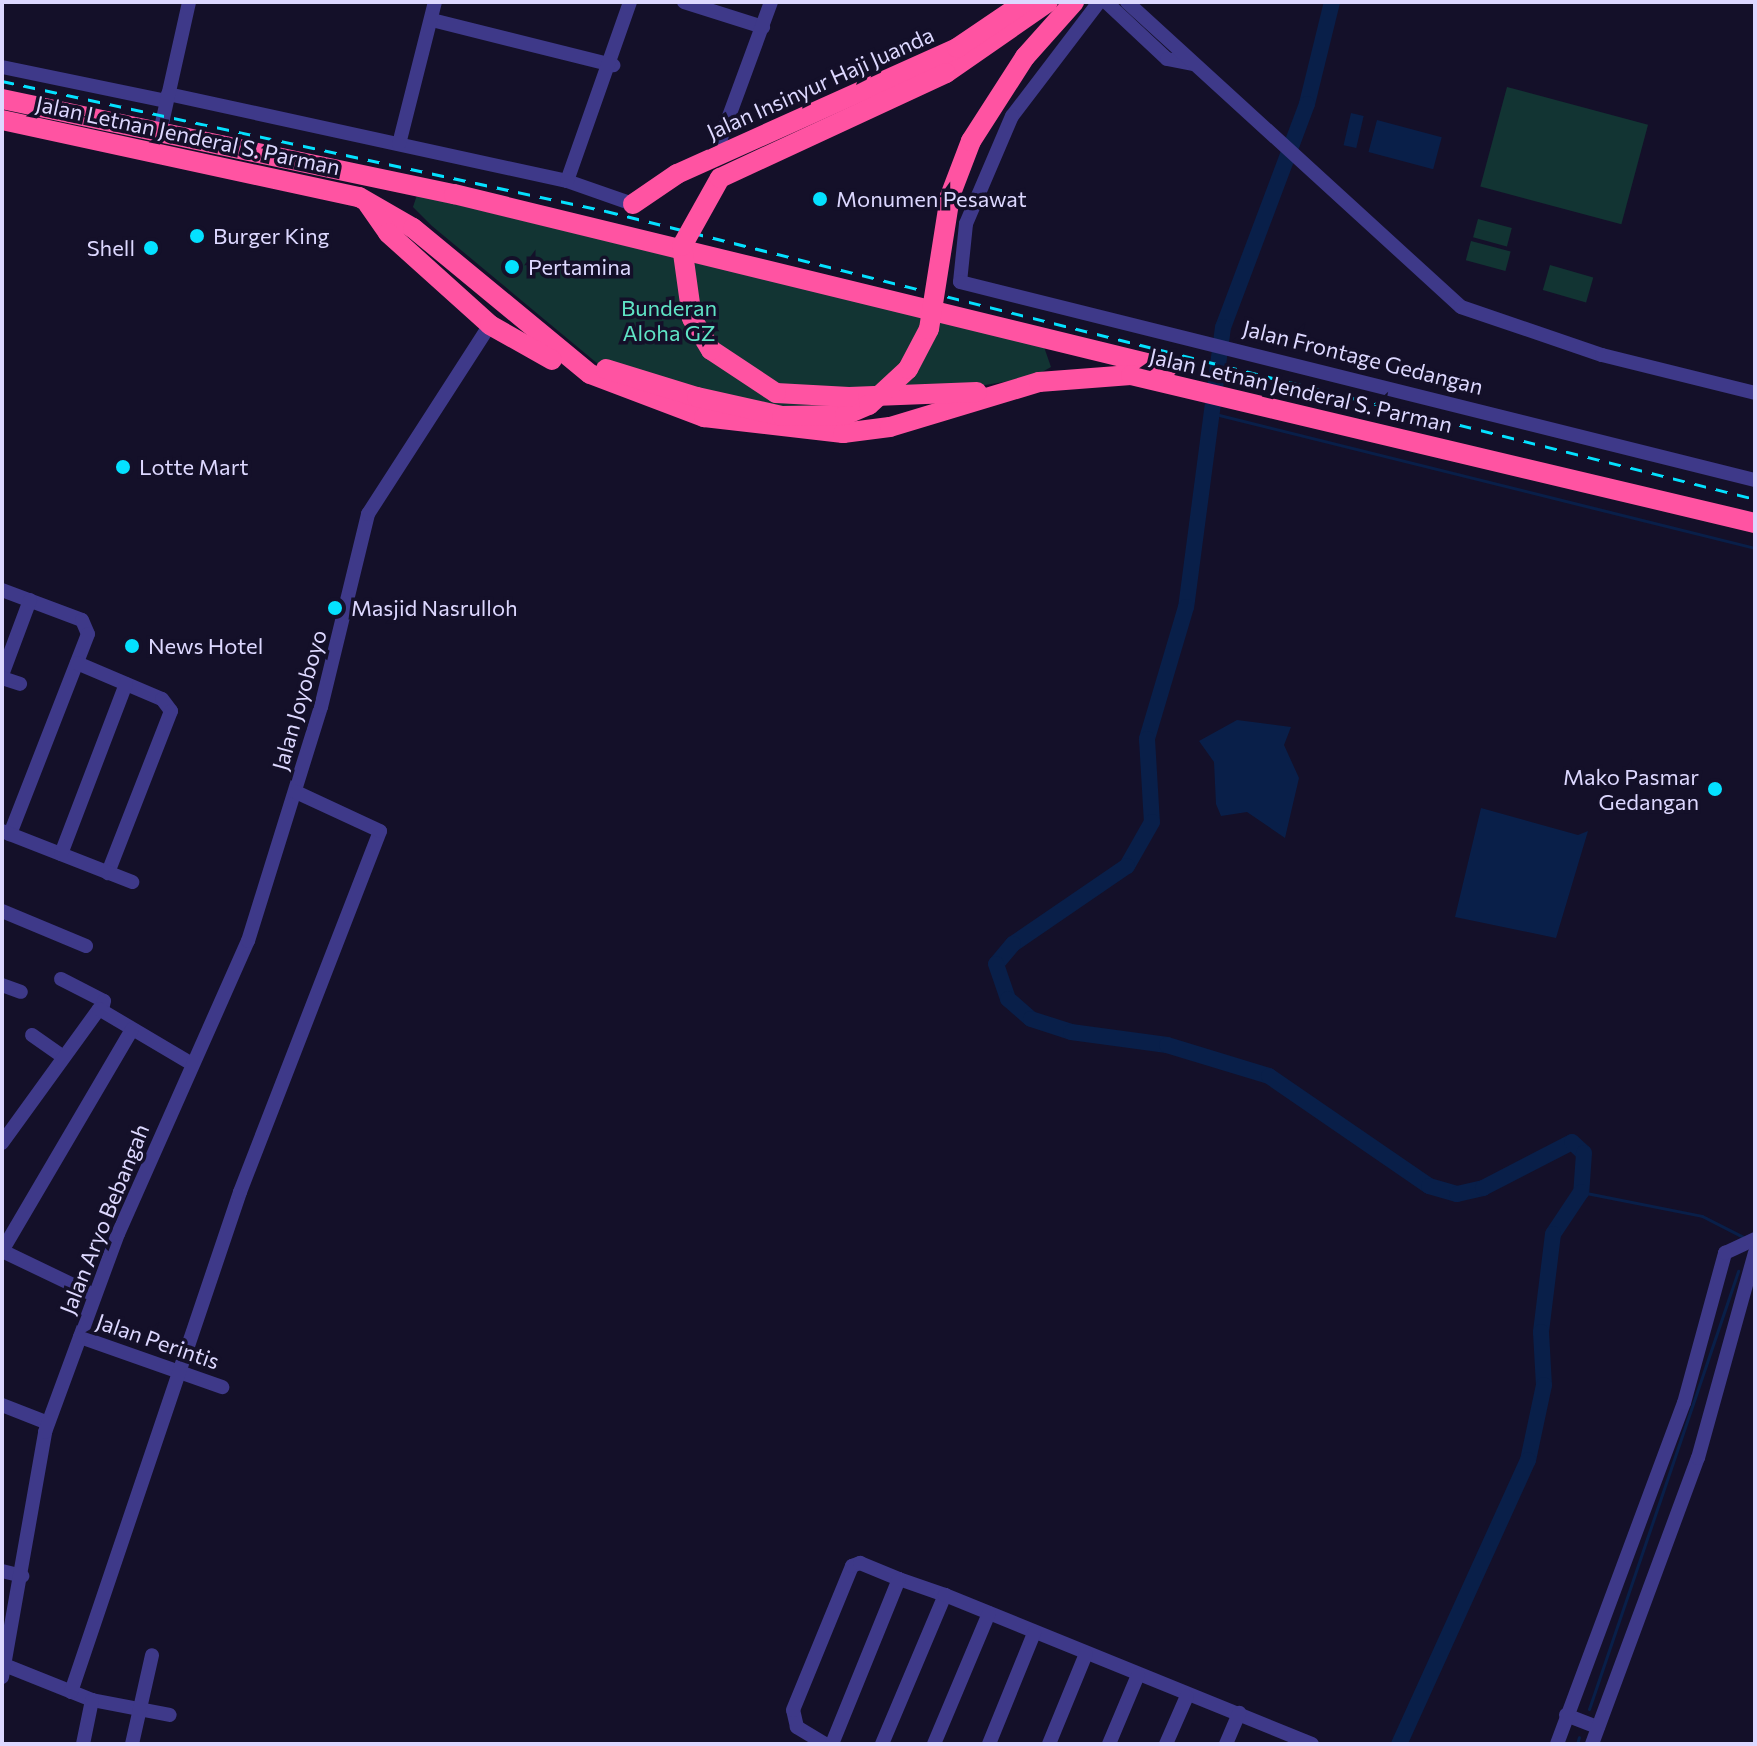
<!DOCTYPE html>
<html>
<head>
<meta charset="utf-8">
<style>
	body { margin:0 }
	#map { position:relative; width:1757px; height:1746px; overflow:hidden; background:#141029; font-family:Commissioner,sans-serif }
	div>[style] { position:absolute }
	.green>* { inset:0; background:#123433; transform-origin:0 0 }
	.water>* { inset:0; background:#091f49; transform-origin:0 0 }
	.stream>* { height:3px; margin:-1.5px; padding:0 1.5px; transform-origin:1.5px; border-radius:1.5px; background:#091f49 }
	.river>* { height:16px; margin:-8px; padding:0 8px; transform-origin:8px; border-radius:8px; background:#091f49 }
	.minor>* { height:14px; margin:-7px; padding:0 7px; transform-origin:7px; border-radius:7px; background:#3e3989 }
	.highway>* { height:20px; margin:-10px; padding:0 10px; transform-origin:10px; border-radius:10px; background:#ff53a2 }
	.rail>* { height:3px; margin-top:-1.5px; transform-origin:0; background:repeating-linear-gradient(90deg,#04e1ff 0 12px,transparent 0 22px) }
	.highway-bridge>* { height:20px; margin:-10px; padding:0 10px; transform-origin:10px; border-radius:10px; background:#ff53a2 }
	.dots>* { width:22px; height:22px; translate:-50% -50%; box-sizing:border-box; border:4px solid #141029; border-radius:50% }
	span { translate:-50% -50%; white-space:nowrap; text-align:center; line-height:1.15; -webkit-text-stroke:7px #141029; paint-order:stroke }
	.street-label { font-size:22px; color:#ddd8ff }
	.poi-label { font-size:22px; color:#ddd8ff }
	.left { translate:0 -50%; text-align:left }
	.right { translate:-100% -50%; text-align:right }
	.park-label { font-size:22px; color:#5fe3c5 }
	.frame { position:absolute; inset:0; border:4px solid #ddd8ff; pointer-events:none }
</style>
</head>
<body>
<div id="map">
	<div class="green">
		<div style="left:1507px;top:87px;width:146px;height:103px;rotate:15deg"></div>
		<div style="clip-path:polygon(417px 195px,1044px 347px,1051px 367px,1033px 377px,855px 407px,780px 410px,598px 364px,432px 226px,413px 207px)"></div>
		<div style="left:1478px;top:219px;width:35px;height:19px;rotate:15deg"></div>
		<div style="left:1471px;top:241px;width:41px;height:20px;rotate:15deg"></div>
		<div style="left:1550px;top:265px;width:45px;height:26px;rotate:16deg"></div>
	</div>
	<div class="water">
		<div style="left:1351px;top:113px;width:13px;height:33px;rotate:13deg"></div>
		<div style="left:1377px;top:120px;width:67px;height:33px;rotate:15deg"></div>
		<div style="clip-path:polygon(1237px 720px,1291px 727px,1284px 745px,1299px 778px,1285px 838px,1247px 812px,1221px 816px,1216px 804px,1214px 762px,1199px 741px)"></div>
		<div style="clip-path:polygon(1481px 808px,1578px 835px,1588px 831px,1556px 938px,1455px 917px)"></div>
	</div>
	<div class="stream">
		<div style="left:1211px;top:413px;width:561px;rotate:13.94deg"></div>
		<div style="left:1581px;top:1192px;width:123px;rotate:11.2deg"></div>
		<div style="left:1702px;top:1216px;width:46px;rotate:27.1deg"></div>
		<div style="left:1589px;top:1709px;width:463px;rotate:-71.2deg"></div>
		<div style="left:1577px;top:1744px;width:7px;rotate:-74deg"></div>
	</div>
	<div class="river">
		<div style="left:1332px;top:2px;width:105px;rotate:103.8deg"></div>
		<div style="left:1307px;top:104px;width:238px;rotate:110.6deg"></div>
		<div style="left:1223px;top:327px;width:282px;rotate:97.5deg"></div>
		<div style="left:1186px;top:607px;width:138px;rotate:106.5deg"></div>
		<div style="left:1147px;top:739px;width:83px;rotate:86.6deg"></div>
		<div style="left:1152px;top:822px;width:51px;rotate:119.6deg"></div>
		<div style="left:1127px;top:866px;width:138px;rotate:145.6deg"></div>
		<div style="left:1013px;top:944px;width:26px;rotate:130deg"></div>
		<div style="left:996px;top:964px;width:37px;rotate:71deg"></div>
		<div style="left:1008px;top:999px;width:30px;rotate:41deg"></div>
		<div style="left:1031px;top:1019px;width:42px;rotate:18deg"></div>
		<div style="left:1071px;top:1032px;width:97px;rotate:7.7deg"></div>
		<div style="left:1167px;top:1045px;width:107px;rotate:16.9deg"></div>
		<div style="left:1269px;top:1076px;width:194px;rotate:34.5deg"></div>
		<div style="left:1429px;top:1186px;width:29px;rotate:16deg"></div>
		<div style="left:1457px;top:1194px;width:27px;rotate:-13deg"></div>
		<div style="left:1483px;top:1188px;width:100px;rotate:-27.3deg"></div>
		<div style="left:1572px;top:1142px;width:16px;rotate:43deg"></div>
		<div style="left:1584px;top:1153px;width:39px;rotate:94deg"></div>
		<div style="left:1581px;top:1192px;width:50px;rotate:123.7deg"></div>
		<div style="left:1553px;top:1234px;width:99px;rotate:97deg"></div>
		<div style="left:1541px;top:1332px;width:53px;rotate:86.8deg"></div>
		<div style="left:1544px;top:1385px;width:77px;rotate:102deg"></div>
		<div style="left:1528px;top:1460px;width:312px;rotate:114.4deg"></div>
	</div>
	<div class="minor">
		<div style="left:684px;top:2px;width:83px;rotate:17.6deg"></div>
		<div style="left:1099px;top:2px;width:143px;rotate:127.3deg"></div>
		<div style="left:1012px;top:116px;width:117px;rotate:113.1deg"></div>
		<div style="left:966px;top:224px;width:58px;rotate:95.9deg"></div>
		<div style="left:960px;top:282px;width:819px;rotate:13.99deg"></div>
		<div style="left:1106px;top:2px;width:83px;rotate:43.1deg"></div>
		<div style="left:1167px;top:59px;width:26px;rotate:11deg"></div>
		<div style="left:1127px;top:2px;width:452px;rotate:42.4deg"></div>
		<div style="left:1461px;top:307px;width:149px;rotate:18.8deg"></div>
		<div style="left:1602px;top:355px;width:158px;rotate:13.9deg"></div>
		<div style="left:432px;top:20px;width:187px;rotate:14deg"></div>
		<div style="left:2px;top:67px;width:167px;rotate:11.7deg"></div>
		<div style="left:168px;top:94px;width:408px;rotate:12.3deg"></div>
		<div style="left:567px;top:181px;width:70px;rotate:19.2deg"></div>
		<div style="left:160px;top:132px;width:133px;rotate:-77.4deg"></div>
		<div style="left:399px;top:144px;width:146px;rotate:-75.8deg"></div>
		<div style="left:714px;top:157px;width:165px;rotate:-69.8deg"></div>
		<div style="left:567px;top:181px;width:190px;rotate:-70.6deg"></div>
		<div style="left:2px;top:590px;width:85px;rotate:20.6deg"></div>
		<div style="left:82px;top:620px;width:15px;rotate:67deg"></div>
		<div style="left:88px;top:634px;width:215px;rotate:111.3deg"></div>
		<div style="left:77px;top:663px;width:92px;rotate:23deg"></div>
		<div style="left:162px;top:699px;width:15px;rotate:53deg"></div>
		<div style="left:171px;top:711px;width:174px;rotate:111.3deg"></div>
		<div style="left:2px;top:675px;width:80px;rotate:-69.5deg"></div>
		<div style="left:2px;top:678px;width:19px;rotate:18deg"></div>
		<div style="left:2px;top:831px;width:140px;rotate:21.4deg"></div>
		<div style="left:61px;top:854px;width:182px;rotate:-69.1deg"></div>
		<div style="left:2px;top:911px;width:91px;rotate:22.6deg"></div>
		<div style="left:61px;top:979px;width:48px;rotate:27.1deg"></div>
		<div style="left:104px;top:1001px;width:9px;rotate:103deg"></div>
		<div style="left:2px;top:985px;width:20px;rotate:20deg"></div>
		<div style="left:32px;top:1035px;width:37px;rotate:35deg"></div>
		<div style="left:2px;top:1143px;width:165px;rotate:-54.1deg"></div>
		<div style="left:99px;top:1009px;width:108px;rotate:30.6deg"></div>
		<div style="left:94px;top:1295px;width:102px;rotate:-154.4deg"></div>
		<div style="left:2px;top:1251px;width:257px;rotate:-59.6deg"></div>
		<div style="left:80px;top:1337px;width:151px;rotate:19.4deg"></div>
		<div style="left:2px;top:1405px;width:49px;rotate:21.4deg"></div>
		<div style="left:2px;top:1571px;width:21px;rotate:14deg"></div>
		<div style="left:899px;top:1579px;width:49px;rotate:19.2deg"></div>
		<div style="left:2px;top:1664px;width:97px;rotate:21.8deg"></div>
		<div style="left:92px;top:1700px;width:79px;rotate:10.9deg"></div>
		<div style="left:2px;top:1677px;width:249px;rotate:-80deg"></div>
		<div style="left:45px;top:1432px;width:211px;rotate:-69.8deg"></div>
		<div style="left:118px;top:1234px;width:321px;rotate:-66.1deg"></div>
		<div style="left:248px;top:941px;width:245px;rotate:-72.7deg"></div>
		<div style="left:321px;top:707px;width:199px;rotate:-76.3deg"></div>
		<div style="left:368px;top:514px;width:225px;rotate:-57.2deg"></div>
		<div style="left:71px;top:1692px;width:528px;rotate:-71.32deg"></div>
		<div style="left:240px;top:1192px;width:387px;rotate:-68.8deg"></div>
		<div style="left:380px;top:831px;width:93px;rotate:-155.1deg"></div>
		<div style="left:1566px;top:1715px;width:34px;rotate:21deg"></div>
		<div style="left:83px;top:1744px;width:45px;rotate:-78.4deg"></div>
		<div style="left:132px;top:1744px;width:91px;rotate:-77.3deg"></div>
		<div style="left:825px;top:1744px;width:33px;rotate:-149deg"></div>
		<div style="left:797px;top:1727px;width:17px;rotate:-103deg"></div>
		<div style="left:793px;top:1710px;width:156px;rotate:-67.7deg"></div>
		<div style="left:852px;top:1566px;width:9px;rotate:-21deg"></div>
		<div style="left:860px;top:1563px;width:42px;rotate:22.3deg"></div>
		<div style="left:899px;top:1579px;width:178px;rotate:112.1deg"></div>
		<div style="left:882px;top:1744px;width:162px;rotate:-67.1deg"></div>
		<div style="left:945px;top:1595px;width:396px;rotate:22.1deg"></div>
		<div style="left:934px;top:1744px;width:142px;rotate:-67.2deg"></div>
		<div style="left:989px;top:1744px;width:120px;rotate:-67.9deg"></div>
		<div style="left:1049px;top:1744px;width:97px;rotate:-67.7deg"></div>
		<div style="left:1109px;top:1744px;width:75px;rotate:-67.2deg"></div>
		<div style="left:1166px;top:1744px;width:52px;rotate:-66.4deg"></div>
		<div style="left:1226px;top:1744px;width:34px;rotate:-67deg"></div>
		<div style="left:1557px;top:1744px;width:364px;rotate:-69.6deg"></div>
		<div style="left:1684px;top:1403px;width:156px;rotate:-74.7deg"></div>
		<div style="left:1725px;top:1253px;width:33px;rotate:-25deg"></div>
		<div style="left:1592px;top:1744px;width:305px;rotate:-69.7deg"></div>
		<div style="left:1698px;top:1458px;width:213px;rotate:-74.5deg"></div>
	</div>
	<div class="highway">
		<div style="left:1025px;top:57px;width:74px;rotate:-48.3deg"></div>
		<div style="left:946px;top:73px;width:124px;rotate:-34.8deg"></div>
		<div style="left:2px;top:99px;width:462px;rotate:11.9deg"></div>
		<div style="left:454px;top:194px;width:734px;rotate:13.71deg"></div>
		<div style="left:2px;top:120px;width:365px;rotate:12.2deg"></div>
		<div style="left:359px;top:197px;width:62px;rotate:29.9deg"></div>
		<div style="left:413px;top:228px;width:229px;rotate:39.5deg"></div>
		<div style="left:590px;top:374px;width:122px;rotate:20.7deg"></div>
		<div style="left:704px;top:417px;width:140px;rotate:6.6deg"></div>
		<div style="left:843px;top:433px;width:47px;rotate:-7.3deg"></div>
		<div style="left:890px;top:427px;width:156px;rotate:-16.8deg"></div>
		<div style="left:1039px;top:382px;width:92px;rotate:-4.4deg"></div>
		<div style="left:1131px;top:375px;width:641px;rotate:13.34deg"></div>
		<div style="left:368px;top:204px;width:35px;rotate:55deg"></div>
		<div style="left:388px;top:233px;width:137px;rotate:42deg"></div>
		<div style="left:490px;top:325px;width:71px;rotate:29.4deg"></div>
		<div style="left:633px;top:204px;width:53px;rotate:-34.3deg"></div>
		<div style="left:677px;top:174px;width:307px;rotate:-24.2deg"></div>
		<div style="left:957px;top:48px;width:82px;rotate:-34.1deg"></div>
		<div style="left:606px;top:369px;width:95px;rotate:17.1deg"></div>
		<div style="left:849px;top:397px;width:128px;rotate:-2.2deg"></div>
	</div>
	<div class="rail">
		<div style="left:2px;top:81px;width:618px;rotate:12.15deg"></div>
		<div style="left:606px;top:211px;width:1185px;rotate:14.07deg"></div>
	</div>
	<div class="highway-bridge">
		<div style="left:697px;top:397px;width:87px;rotate:12.6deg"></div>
		<div style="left:782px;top:416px;width:63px;rotate:-0.9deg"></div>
		<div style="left:845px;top:415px;width:26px;rotate:-23deg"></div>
		<div style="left:869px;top:405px;width:53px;rotate:-42.7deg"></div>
		<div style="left:908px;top:369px;width:45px;rotate:-62.3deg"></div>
		<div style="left:929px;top:329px;width:135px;rotate:-81deg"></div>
		<div style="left:950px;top:196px;width:59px;rotate:-69.1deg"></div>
		<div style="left:971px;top:141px;width:100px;rotate:-57.3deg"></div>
		<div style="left:849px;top:397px;width:73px;rotate:-176.9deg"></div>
		<div style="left:776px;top:393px;width:78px;rotate:-146.5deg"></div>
		<div style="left:711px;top:350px;width:37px;rotate:-121deg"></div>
		<div style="left:692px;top:318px;width:73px;rotate:-97.9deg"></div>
		<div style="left:682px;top:246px;width:78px;rotate:-60.8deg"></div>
		<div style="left:720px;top:178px;width:249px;rotate:-24.9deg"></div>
	</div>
	<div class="dots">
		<div style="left:820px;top:199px;background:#04e1ff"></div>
		<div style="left:197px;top:236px;background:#04e1ff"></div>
		<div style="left:151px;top:248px;background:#04e1ff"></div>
		<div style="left:512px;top:267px;background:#04e1ff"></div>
		<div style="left:123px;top:467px;background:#04e1ff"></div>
		<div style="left:335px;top:608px;background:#04e1ff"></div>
		<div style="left:132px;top:646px;background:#04e1ff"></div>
		<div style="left:1715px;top:789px;background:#04e1ff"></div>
	</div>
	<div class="street-label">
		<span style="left:820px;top:83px;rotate:-24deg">Jalan Insinyur Haji Juanda</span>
		<span style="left:188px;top:135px;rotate:12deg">Jalan Letnan Jenderal S. Parman</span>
		<span style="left:1363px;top:357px;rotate:14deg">Jalan Frontage Gedangan</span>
		<span style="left:1301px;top:390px;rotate:13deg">Jalan Letnan Jenderal S. Parman</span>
		<span style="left:299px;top:700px;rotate:-74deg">Jalan Joyoboyo</span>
		<span style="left:104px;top:1219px;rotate:-68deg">Jalan Aryo Bebangah</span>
		<span style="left:158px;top:1341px;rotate:19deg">Jalan Perintis</span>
	</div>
	<div class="poi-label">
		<span class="left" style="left:836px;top:199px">Monumen Pesawat</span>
		<span class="left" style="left:213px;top:236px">Burger King</span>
		<span class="right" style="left:135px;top:248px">Shell</span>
		<span class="left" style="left:528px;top:267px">Pertamina</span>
		<span class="left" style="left:139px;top:467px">Lotte Mart</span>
		<span class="left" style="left:351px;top:608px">Masjid Nasrulloh</span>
		<span class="left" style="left:148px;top:646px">News Hotel</span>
		<span class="right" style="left:1699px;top:789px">Mako Pasmar<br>Gedangan</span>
	</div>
	<div class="park-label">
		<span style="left:669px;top:320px">Bunderan<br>Aloha GZ</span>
	</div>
	<div class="frame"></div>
</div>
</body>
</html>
